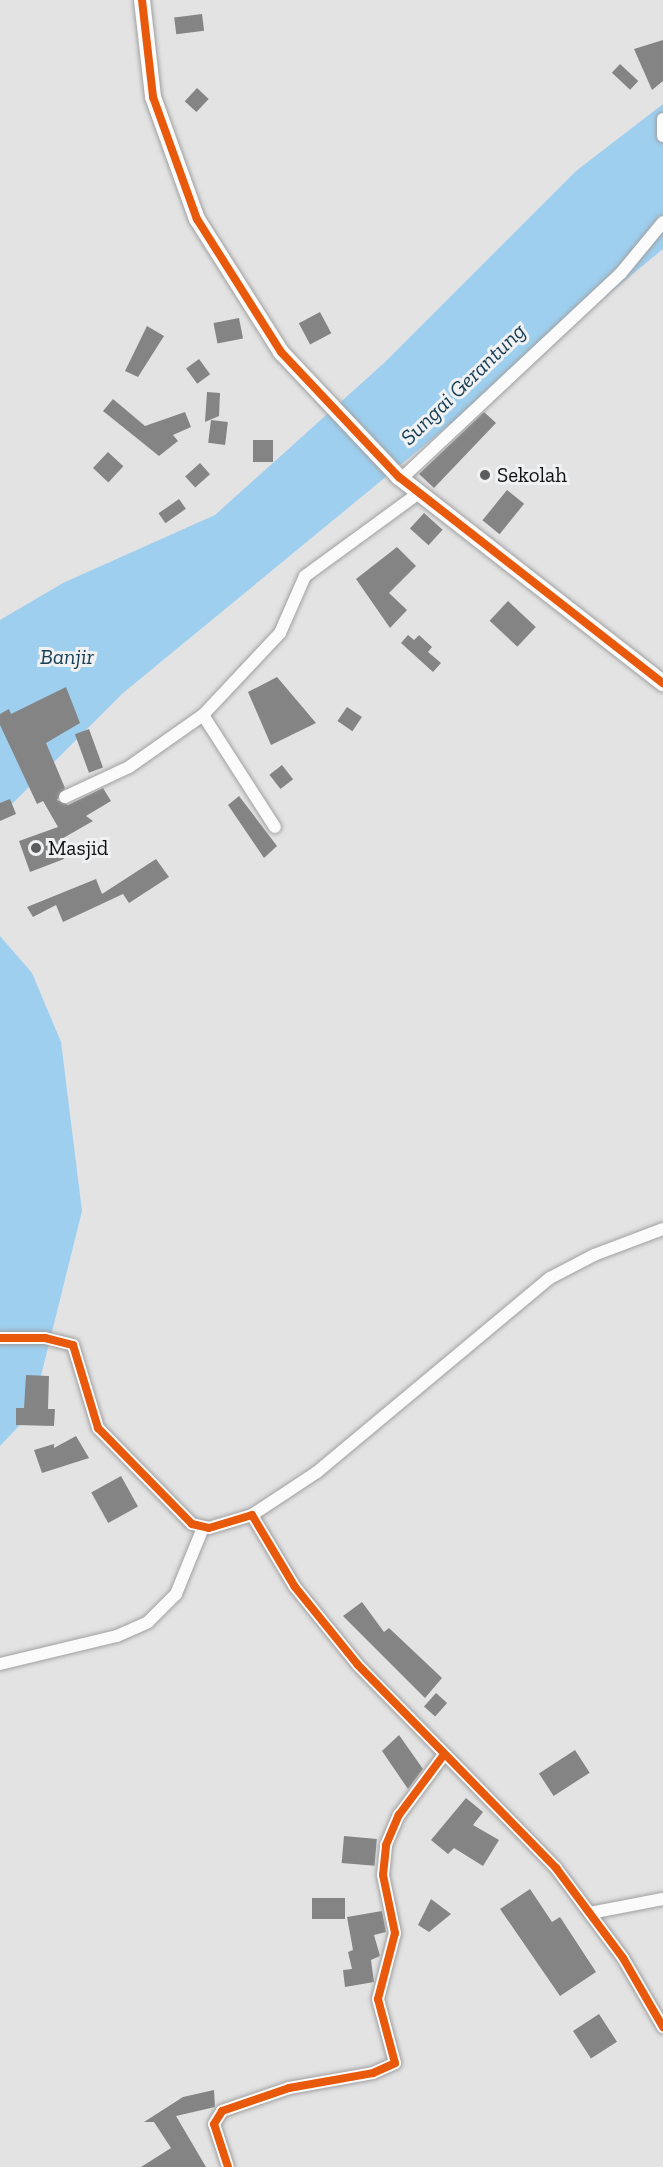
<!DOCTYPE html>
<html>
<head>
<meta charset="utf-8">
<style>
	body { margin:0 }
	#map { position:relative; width:663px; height:2167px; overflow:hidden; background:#e3e3e4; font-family:"Zilla Slab",serif }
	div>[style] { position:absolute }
	.water>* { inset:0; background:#9ecfef }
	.building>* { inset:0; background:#858485; transform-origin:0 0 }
	.roads { filter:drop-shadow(0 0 2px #a0a0a1) drop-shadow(0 0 2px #a0a0a1) }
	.street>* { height:12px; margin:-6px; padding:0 6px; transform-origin:6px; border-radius:6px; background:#fbfbfb }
	.secondary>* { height:16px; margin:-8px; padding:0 8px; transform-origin:8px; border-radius:8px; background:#fbfbfb }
	.cycleway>* { height:8px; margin:-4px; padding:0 4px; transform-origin:4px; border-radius:4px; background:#e8590c }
	.dots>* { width:16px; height:16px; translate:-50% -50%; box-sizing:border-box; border:3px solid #eff1f2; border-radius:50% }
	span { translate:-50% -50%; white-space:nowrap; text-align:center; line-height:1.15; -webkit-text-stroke:6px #eff1f2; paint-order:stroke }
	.poi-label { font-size:21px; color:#131314 }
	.left { translate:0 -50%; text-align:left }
	.water-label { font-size:22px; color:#173d55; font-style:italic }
</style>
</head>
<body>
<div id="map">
	<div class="water">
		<div style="clip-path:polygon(663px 104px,663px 249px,123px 693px,0 816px,0 620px,63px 583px,215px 515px,384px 363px,576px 171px)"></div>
		<div style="clip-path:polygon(0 936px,32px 973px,61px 1042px,82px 1211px,32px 1412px,0 1446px)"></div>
	</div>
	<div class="building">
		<div style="left:202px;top:14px;width:17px;height:28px;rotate:83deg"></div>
		<div style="clip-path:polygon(663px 40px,663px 81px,652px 90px,634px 49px)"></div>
		<div style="left:620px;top:64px;width:25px;height:12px;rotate:43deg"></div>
		<div style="left:197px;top:88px;width:16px;height:18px;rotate:43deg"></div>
		<div style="left:320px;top:312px;width:24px;height:24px;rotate:62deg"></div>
		<div style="left:239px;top:318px;width:21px;height:26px;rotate:79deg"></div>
		<div style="clip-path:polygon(147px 326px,164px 336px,138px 377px,125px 371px)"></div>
		<div style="left:199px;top:359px;width:19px;height:16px;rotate:54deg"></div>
		<div style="clip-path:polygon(207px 392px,220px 393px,219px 416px,205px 422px)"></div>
		<div style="clip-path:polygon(113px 399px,145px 426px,185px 412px,191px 427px,173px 435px,178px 441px,159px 456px,103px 411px)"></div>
		<div style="clip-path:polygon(484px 412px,496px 423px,434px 488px,419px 474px)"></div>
		<div style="left:211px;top:420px;width:17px;height:23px;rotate:7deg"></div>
		<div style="left:273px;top:440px;width:22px;height:20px;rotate:90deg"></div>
		<div style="left:108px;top:452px;width:21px;height:22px;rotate:43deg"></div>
		<div style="left:200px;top:463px;width:15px;height:20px;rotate:48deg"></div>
		<div style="left:507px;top:490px;width:22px;height:39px;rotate:39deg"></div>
		<div style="left:179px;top:499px;width:12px;height:25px;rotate:55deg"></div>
		<div style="left:424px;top:513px;width:25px;height:21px;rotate:42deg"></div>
		<div style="clip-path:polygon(397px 547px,416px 566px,389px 593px,407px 610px,390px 628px,356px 579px)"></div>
		<div style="left:508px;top:601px;width:38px;height:27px;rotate:43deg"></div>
		<div style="clip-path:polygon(408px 635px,414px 640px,419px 635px,432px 647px,428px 652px,441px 663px,433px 672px,401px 643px)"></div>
		<div style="clip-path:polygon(277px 677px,316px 723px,271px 745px,248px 692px)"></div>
		<div style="clip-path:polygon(66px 687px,80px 723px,46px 743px,65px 788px,57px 800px,68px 805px,103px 788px,111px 801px,86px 816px,93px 821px,58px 841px,64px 859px,30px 872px,19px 841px,58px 827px,43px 801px,37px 804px,0 725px,0 714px,9px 709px,11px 714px)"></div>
		<div style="left:347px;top:707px;width:18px;height:17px;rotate:34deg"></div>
		<div style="left:89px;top:729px;width:41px;height:15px;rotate:70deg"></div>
		<div style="left:282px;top:765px;width:18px;height:16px;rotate:52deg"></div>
		<div style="clip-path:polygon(239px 796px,277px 846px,264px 858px,228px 805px)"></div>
		<div style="clip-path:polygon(10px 799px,16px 814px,0 821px,0 803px)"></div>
		<div style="clip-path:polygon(156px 859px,169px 877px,129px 903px,123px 894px,63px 922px,56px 905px,33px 917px,27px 907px,96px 879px,102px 894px)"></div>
		<div style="clip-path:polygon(26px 1375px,49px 1376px,48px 1409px,55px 1409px,54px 1426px,16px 1425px,16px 1408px,24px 1408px)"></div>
		<div style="clip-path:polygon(76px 1436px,89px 1458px,42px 1473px,34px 1450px,54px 1444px,54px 1448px)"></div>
		<div style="left:121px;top:1476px;width:35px;height:34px;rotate:61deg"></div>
		<div style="clip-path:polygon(362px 1602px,384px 1632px,389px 1628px,442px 1678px,425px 1698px,343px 1616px)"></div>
		<div style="left:436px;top:1693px;width:15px;height:18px;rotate:42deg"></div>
		<div style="clip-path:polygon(399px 1735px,423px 1769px,408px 1789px,382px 1751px)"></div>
		<div style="left:575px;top:1750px;width:27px;height:43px;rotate:57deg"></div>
		<div style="clip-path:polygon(466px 1798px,483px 1812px,473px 1825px,499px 1840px,483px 1866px,454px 1848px,448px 1854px,431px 1840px)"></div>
		<div style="left:344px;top:1836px;width:33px;height:27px;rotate:5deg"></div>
		<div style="clip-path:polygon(530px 1889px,552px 1922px,560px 1917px,596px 1972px,560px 1996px,500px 1909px)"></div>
		<div style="left:312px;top:1898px;width:33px;height:21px"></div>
		<div style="clip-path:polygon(431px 1899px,451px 1914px,429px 1932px,418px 1925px)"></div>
		<div style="clip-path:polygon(382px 1911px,386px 1932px,374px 1935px,380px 1956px,371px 1960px,374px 1982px,345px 1987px,343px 1970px,352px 1969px,348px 1952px,353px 1950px,347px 1917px)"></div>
		<div style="left:599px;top:2014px;width:33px;height:31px;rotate:57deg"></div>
		<div style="clip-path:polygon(214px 2090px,215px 2107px,176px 2116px,206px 2167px,141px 2167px,171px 2148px,154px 2122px,144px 2122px,183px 2097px)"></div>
	</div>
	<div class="roads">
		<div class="street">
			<div style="left:663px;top:119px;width:17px;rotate:90deg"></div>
			<div style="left:401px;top:479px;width:301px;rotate:-43.1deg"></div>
			<div style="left:621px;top:273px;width:66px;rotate:-50.5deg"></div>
			<div style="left:203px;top:715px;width:133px;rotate:57.3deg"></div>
			<div style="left:65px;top:797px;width:71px;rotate:-25.1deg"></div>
			<div style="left:129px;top:767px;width:90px;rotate:-35.1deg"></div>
			<div style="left:203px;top:715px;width:112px;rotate:-46.8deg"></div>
			<div style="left:280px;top:633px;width:62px;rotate:-66.3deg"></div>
			<div style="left:305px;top:576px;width:141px;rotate:-36.1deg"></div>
			<div style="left:0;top:1338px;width:45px"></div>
			<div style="left:45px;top:1338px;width:29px;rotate:14deg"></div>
			<div style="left:73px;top:1345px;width:87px;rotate:73.2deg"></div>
			<div style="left:98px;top:1428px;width:134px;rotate:45.6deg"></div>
			<div style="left:192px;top:1524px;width:17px;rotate:13deg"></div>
			<div style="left:209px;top:1528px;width:45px;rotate:-16.8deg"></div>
			<div style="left:252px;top:1515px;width:84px;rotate:59.2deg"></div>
			<div style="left:295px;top:1587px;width:100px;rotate:51.1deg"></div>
			<div style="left:358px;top:1665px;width:284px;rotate:45.7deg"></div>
			<div style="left:556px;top:1868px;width:112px;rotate:53.3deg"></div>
			<div style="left:623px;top:1958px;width:80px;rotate:59.9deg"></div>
			<div style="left:252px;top:1515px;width:78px;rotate:-33.5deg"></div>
			<div style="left:317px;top:1472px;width:303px;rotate:-39.8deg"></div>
			<div style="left:550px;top:1278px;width:50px;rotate:-27.6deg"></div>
			<div style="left:594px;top:1255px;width:74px;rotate:-20.6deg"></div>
			<div style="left:0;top:1664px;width:120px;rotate:-13.5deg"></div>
			<div style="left:117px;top:1636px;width:34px;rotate:-24deg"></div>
			<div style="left:148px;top:1622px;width:40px;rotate:-45deg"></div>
			<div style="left:176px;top:1594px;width:71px;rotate:-67.8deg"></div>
			<div style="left:590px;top:1913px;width:74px;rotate:-10.9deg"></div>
			<div style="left:228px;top:2167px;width:45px;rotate:-108deg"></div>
			<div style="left:214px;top:2124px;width:15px;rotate:-58deg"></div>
			<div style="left:222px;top:2111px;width:71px;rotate:-18.9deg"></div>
			<div style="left:289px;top:2088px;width:85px;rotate:-10.1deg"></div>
			<div style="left:373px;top:2073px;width:24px;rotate:-24deg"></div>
			<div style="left:395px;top:2063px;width:66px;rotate:-104.9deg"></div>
			<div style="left:378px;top:1999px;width:68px;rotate:-75.6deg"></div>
			<div style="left:395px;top:1933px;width:59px;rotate:-101.7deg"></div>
			<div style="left:383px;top:1875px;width:30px;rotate:-84deg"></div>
			<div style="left:386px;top:1845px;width:33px;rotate:-67deg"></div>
			<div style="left:399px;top:1815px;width:74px;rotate:-53.3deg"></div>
		</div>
		<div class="secondary">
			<div style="left:142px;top:0;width:98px;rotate:83.5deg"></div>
			<div style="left:153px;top:97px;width:130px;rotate:70.2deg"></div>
			<div style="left:197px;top:219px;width:157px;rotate:57.7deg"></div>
			<div style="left:281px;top:352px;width:172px;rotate:46.7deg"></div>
			<div style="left:399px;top:477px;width:335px;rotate:38deg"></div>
		</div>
	</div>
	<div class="cycleway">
		<div style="left:142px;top:0;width:98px;rotate:83.5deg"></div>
		<div style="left:153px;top:97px;width:130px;rotate:70.2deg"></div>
		<div style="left:197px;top:219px;width:157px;rotate:57.7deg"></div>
		<div style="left:281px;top:352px;width:172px;rotate:46.7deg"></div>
		<div style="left:399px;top:477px;width:335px;rotate:38deg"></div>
		<div style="left:0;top:1338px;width:45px"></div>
		<div style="left:45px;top:1338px;width:29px;rotate:14deg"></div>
		<div style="left:73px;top:1345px;width:87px;rotate:73.2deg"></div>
		<div style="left:98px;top:1428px;width:134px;rotate:45.6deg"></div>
		<div style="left:192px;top:1524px;width:17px;rotate:13deg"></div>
		<div style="left:209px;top:1528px;width:45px;rotate:-16.8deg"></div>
		<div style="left:252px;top:1515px;width:84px;rotate:59.2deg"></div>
		<div style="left:295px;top:1587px;width:100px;rotate:51.1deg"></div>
		<div style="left:358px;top:1665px;width:284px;rotate:45.7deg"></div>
		<div style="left:556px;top:1868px;width:112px;rotate:53.3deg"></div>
		<div style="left:623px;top:1958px;width:80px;rotate:59.9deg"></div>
		<div style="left:228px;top:2167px;width:45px;rotate:-108deg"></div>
		<div style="left:214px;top:2124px;width:15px;rotate:-58deg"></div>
		<div style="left:222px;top:2111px;width:71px;rotate:-18.9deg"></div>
		<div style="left:289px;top:2088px;width:85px;rotate:-10.1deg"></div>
		<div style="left:373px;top:2073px;width:24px;rotate:-24deg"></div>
		<div style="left:395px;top:2063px;width:66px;rotate:-104.9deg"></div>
		<div style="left:378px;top:1999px;width:68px;rotate:-75.6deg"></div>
		<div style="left:395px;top:1933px;width:59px;rotate:-101.7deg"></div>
		<div style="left:383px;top:1875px;width:30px;rotate:-84deg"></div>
		<div style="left:386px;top:1845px;width:33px;rotate:-67deg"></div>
		<div style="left:399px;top:1815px;width:74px;rotate:-53.3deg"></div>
	</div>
	<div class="dots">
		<div style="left:485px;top:475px;background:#5c5c5d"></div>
		<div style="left:36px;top:848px;background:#5c5c5d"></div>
	</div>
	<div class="poi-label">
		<span class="left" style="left:497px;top:475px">Sekolah</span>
		<span class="left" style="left:48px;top:848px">Masjid</span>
	</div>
	<div class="water-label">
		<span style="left:463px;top:384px;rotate:-44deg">Sungai Gerantung</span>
		<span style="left:67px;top:657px">Banjir</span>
	</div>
</div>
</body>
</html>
